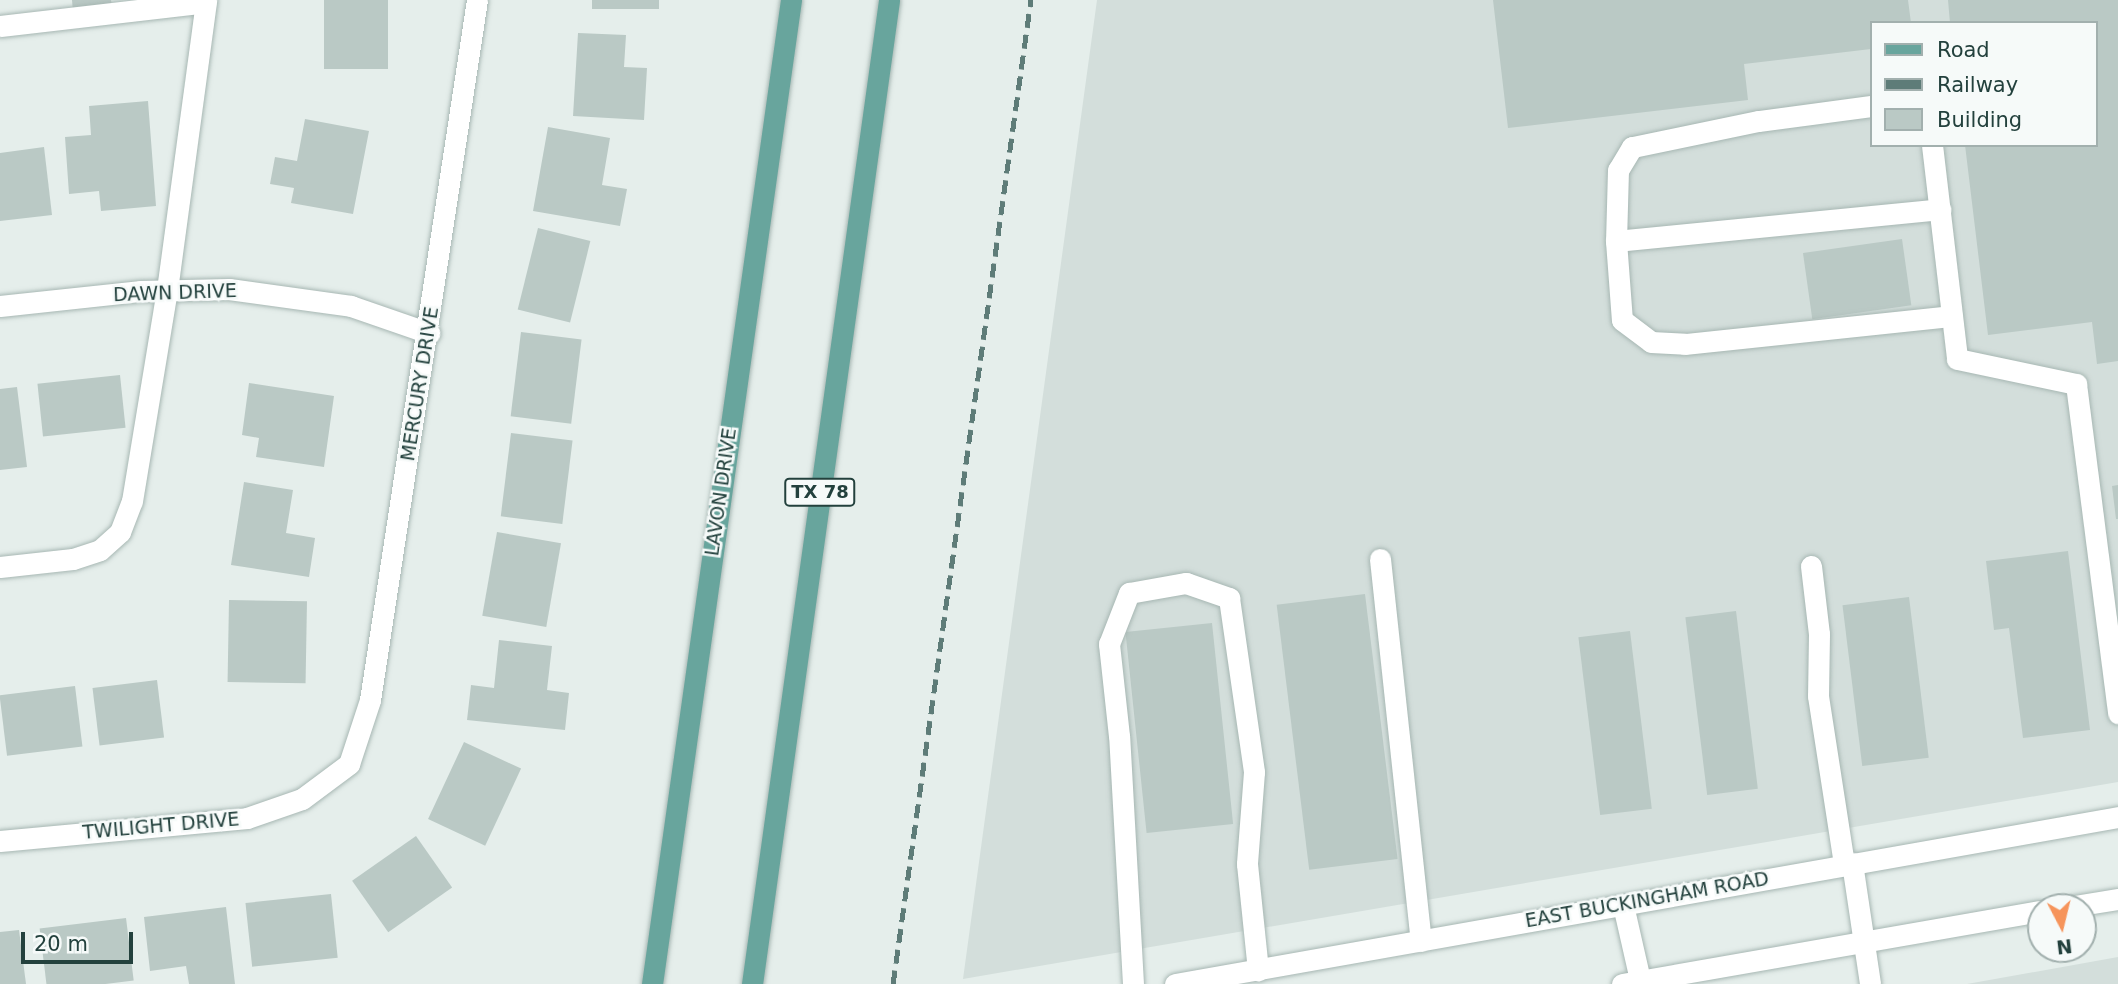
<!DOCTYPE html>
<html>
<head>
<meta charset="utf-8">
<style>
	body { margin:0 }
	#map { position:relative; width:2118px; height:984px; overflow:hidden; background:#e5eeeb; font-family:"DejaVu Sans",sans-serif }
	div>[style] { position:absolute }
	.built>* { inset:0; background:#d3dedb }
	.building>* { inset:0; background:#bac9c5; transform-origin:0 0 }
	.roads { filter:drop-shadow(0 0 2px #a7b7b3) drop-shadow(0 0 2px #a7b7b3) }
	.service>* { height:21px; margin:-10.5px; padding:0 10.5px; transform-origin:10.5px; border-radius:10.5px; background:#fff }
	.minor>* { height:21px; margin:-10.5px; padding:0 10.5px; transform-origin:10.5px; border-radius:10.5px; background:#fff }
	.secondary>* { height:21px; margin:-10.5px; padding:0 10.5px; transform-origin:10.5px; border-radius:10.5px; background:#fff }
	.primary>* { height:21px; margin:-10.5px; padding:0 10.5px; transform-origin:10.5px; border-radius:10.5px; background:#68a59d }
	.rail>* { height:5px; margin-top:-2.5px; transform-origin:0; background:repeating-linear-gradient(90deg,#5e7c78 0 14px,transparent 0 21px) }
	span { translate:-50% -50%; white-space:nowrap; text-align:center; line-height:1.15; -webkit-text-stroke:5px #f6faf9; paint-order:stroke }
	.shield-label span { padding:2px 5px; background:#f6faf9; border:2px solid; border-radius:5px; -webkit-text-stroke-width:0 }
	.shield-label { font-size:18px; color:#23413d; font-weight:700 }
	.street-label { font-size:19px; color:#23413d }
	.legend { position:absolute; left:1870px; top:21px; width:228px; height:126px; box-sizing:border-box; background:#f6faf9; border:2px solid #a2b0ae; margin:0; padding:9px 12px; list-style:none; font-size:21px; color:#23413d }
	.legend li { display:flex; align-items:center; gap:14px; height:35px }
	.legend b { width:35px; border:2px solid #a2b0ae }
	.north { position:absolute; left:2027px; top:893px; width:70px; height:70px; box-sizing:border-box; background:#f6faf9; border:2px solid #a2b0ae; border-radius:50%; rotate:173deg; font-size:19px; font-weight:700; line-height:28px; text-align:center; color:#23413d }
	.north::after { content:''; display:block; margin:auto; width:24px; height:32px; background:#f6945b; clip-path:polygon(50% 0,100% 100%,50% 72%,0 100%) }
	.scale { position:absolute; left:21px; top:932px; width:112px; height:32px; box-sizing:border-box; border:4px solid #23413d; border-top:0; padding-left:9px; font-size:21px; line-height:24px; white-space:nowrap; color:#23413d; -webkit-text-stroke:5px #f6faf9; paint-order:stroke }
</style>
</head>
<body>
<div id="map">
	<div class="built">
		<div style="clip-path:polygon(evenodd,1097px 0,2118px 0,2118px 782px,963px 979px,1097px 0,1871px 23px,2095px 23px,2095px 145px,1871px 145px,1871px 23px)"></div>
		<div style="clip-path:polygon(2118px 957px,2118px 984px,1967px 984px)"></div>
	</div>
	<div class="building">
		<div style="clip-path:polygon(72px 0,111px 0,112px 7px,73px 12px)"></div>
		<div style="left:324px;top:0;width:64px;height:69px"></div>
		<div style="left:592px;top:0;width:67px;height:9px"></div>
		<div style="clip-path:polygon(1493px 0,1908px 0,1911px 23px,1871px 23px,1871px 49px,1744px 64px,1748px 100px,1508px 128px)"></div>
		<div style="clip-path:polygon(1948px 0,2118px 0,2118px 361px,2097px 364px,2092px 322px,1988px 335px,1965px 145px,2095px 145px,2095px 23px,1950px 23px)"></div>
		<div style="clip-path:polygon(578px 33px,626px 35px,624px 67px,647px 68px,644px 120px,573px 116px)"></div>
		<div style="clip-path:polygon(148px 101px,156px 206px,101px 211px,99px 191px,69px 194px,65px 137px,91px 135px,89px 106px)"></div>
		<div style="clip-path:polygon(305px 119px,369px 131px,353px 214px,291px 203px,294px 188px,270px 184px,275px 157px,297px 161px)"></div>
		<div style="clip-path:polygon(548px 127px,610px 138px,602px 185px,627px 189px,620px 226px,533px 211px)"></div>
		<div style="clip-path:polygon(44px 147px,52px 215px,0 221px,0 153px)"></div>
		<div style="left:538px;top:228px;width:54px;height:84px;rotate:14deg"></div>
		<div style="left:1902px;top:239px;width:67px;height:100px;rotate:82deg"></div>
		<div style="left:521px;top:332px;width:61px;height:85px;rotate:7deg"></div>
		<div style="left:120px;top:375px;width:53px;height:83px;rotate:84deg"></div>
		<div style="clip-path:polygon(249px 383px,334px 396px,324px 467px,256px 457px,259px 438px,242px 435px)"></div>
		<div style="clip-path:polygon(17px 387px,27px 467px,0 470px,0 389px)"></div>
		<div style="left:511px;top:433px;width:62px;height:84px;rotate:7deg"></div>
		<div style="clip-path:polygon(244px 482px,293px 490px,286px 533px,315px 538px,309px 577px,231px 565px)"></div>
		<div style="clip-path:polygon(2118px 485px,2118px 519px,2116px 519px,2112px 486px)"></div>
		<div style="left:497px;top:532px;width:65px;height:85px;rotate:10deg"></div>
		<div style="clip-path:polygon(2068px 551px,2090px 730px,2023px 738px,2009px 628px,1994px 630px,1986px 561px)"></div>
		<div style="left:1365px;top:594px;width:267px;height:89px;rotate:83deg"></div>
		<div style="left:1909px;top:597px;width:162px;height:67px;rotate:83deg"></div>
		<div style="left:229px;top:600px;width:78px;height:82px;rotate:1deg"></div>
		<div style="left:1736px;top:611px;width:179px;height:51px;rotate:83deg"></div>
		<div style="left:1212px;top:623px;width:202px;height:87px;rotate:84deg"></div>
		<div style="left:1630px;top:631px;width:179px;height:52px;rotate:83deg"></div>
		<div style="clip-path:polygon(499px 640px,552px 646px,547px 690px,569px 693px,565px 730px,467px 720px,471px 685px,494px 688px)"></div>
		<div style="left:157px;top:680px;width:58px;height:65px;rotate:83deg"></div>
		<div style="left:75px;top:686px;width:61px;height:76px;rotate:83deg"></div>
		<div style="left:464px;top:742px;width:63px;height:85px;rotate:25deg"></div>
		<div style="left:416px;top:836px;width:63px;height:78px;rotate:55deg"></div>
		<div style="left:331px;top:894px;width:64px;height:86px;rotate:84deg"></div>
		<div style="clip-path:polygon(226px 907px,235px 984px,189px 984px,186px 966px,150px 971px,144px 917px)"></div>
		<div style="left:126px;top:918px;width:63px;height:87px;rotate:83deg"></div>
		<div style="clip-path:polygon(19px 930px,26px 984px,0 984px,0 932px)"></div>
	</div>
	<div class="roads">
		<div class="service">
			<div style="left:0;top:26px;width:207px;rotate:-6.6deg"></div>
			<div style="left:1871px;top:106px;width:114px;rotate:172.4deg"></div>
			<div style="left:1758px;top:121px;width:129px;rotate:168.3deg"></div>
			<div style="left:1632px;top:147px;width:27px;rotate:121deg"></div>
			<div style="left:1618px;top:170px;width:71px;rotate:91.6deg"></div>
			<div style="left:1616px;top:241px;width:79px;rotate:85.7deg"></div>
			<div style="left:1622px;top:320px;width:36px;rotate:37deg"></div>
			<div style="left:1651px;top:342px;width:34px;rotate:3deg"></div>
			<div style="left:1685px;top:344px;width:268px;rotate:-6deg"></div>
			<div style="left:1932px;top:145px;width:215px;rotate:83.3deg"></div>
			<div style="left:1957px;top:359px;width:122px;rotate:11.9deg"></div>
			<div style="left:2076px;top:384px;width:332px;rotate:82.7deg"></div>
			<div style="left:1616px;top:241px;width:326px;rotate:-5.6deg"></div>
			<div style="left:1380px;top:559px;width:384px;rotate:83.9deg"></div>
			<div style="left:1811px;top:566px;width:68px;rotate:83.3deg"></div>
			<div style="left:1819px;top:634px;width:62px;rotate:90.9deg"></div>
			<div style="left:1818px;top:696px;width:170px;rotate:81.2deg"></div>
			<div style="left:0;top:567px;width:73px;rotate:-6.3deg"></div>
			<div style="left:73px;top:559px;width:28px;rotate:-18deg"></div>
			<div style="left:100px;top:550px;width:27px;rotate:-42deg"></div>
			<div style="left:120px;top:532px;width:33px;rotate:-69deg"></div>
			<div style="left:132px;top:501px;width:214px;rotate:-80.6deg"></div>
			<div style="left:167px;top:290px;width:293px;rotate:-82.3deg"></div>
			<div style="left:1852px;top:863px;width:122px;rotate:81.5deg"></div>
			<div style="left:1623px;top:905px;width:81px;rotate:77.2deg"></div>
			<div style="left:1133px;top:984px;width:248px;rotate:-93.2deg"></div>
			<div style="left:1119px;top:736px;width:93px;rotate:-96.2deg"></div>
			<div style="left:1109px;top:644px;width:55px;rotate:-68.6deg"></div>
			<div style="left:1129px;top:593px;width:58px;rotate:-10deg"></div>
			<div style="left:1186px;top:583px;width:46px;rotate:19.2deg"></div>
			<div style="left:1229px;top:598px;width:176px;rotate:81.8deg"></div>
			<div style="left:1254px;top:772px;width:92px;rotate:94.4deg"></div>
			<div style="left:1247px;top:864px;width:107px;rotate:84.1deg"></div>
		</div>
		<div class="minor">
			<div style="left:0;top:306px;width:142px;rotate:-6.1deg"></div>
			<div style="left:141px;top:291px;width:88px;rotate:-1.3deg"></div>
			<div style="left:229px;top:289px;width:123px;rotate:7.9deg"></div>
			<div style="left:351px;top:306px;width:83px;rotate:19.1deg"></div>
			<div style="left:0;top:841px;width:248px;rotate:-5.3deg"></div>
			<div style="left:247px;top:818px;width:58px;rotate:-19.1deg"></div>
			<div style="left:302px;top:799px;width:59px;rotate:-36.7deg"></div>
			<div style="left:349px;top:764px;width:67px;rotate:-71.8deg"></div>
			<div style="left:370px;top:700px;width:708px;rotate:-81.31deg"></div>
		</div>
		<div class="secondary">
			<div style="left:2068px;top:907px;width:51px;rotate:-9.1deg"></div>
			<div style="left:1175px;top:984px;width:958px;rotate:-10.04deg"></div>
			<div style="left:1622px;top:984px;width:425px;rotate:-9.9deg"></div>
		</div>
		<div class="primary">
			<div style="left:652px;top:984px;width:994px;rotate:-81.96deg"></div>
			<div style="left:752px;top:984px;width:993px;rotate:-82.07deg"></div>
		</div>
	</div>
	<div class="rail">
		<div style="left:893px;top:984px;width:994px;rotate:-82.02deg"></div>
	</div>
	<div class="shield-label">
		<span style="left:820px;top:492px">TX 78</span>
	</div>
	<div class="street-label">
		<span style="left:175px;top:293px;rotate:-2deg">DAWN DRIVE</span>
		<span style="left:420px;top:384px;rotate:-81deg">MERCURY DRIVE</span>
		<span style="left:721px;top:492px;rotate:-82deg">LAVON DRIVE</span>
		<span style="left:161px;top:826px;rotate:-5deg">TWILIGHT DRIVE</span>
		<span style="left:1647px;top:900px;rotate:-10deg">EAST BUCKINGHAM ROAD</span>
	</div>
	<ul class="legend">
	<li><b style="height:9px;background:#68a59d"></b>Road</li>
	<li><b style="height:9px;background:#5e7c78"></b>Railway</li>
	<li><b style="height:19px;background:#bac9c5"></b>Building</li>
	</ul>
	<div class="north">N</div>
	<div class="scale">20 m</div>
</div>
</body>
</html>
